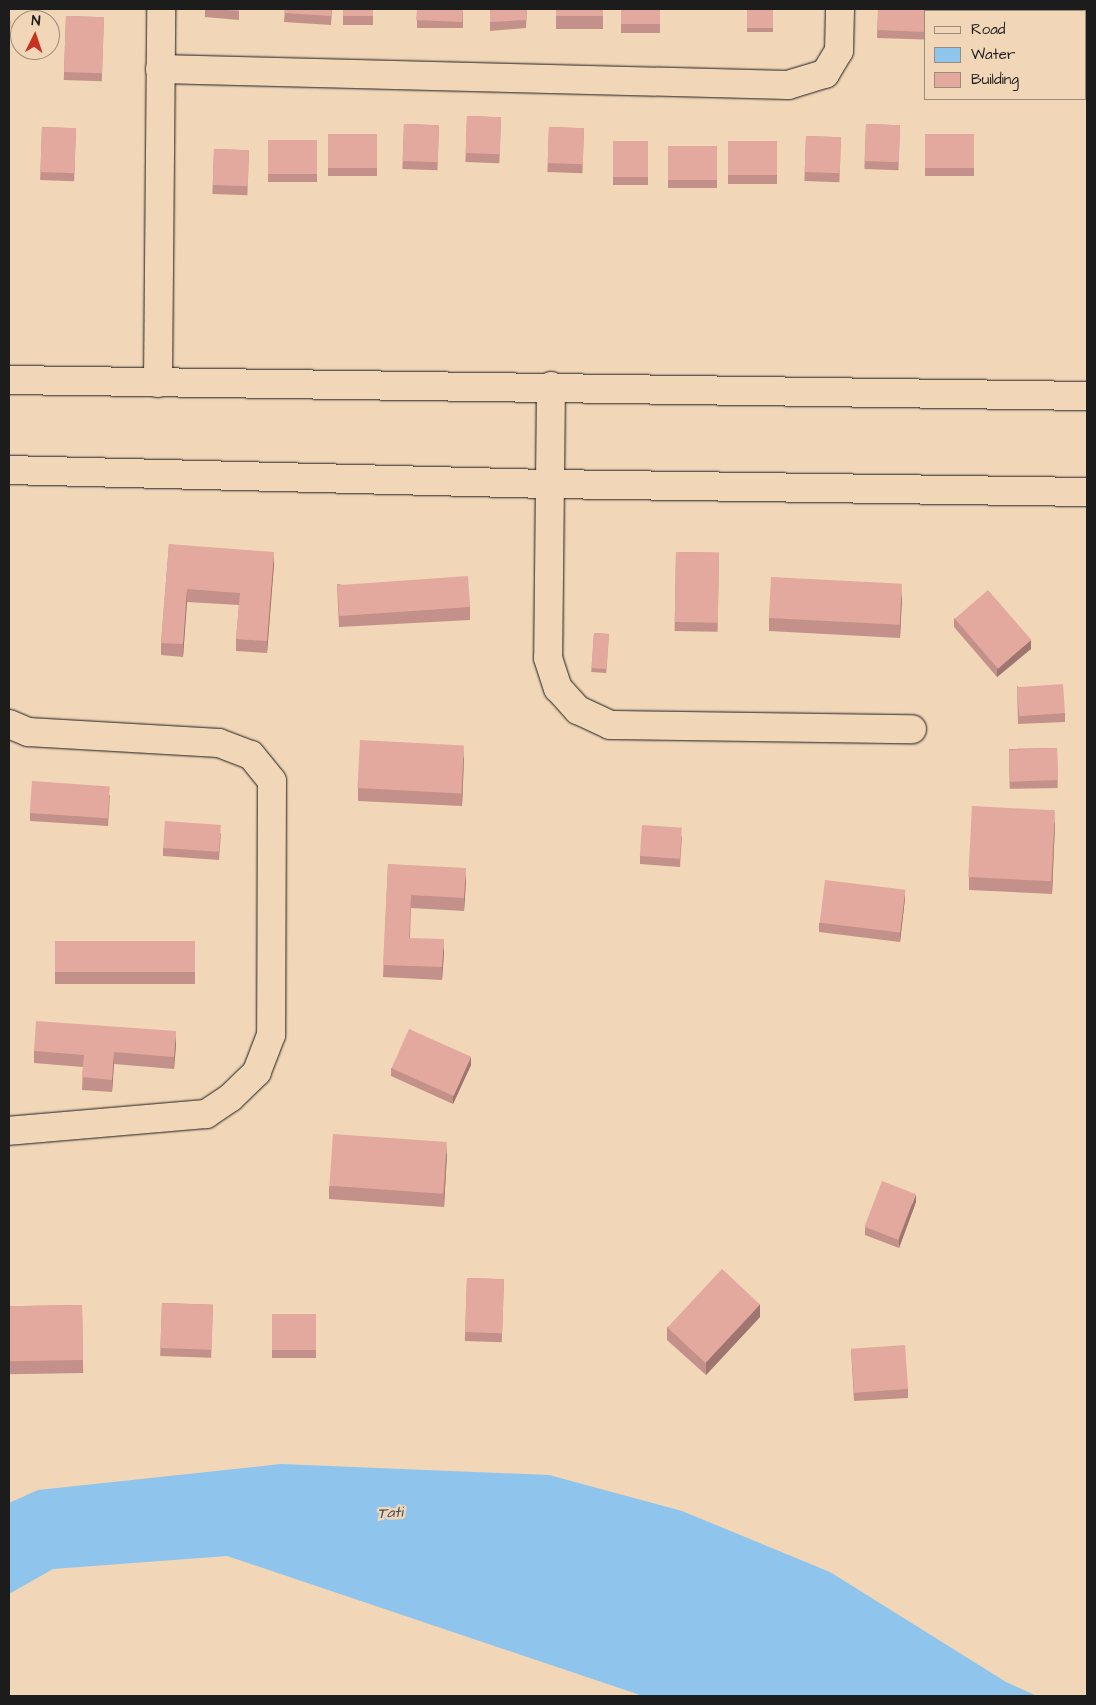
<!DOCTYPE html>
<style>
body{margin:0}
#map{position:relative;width:1096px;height:1705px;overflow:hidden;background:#f1d6b8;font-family:"Architects Daughter",sans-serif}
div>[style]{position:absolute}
.water>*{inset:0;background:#8fc4ed}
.roads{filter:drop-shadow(0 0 1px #1c1c1c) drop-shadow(0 0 1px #1c1c1c)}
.minor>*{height:28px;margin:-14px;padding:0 14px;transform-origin:14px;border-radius:14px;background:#f1d6b8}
.tertiary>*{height:28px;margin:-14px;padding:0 14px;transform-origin:14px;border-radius:14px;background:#f1d6b8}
.wall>*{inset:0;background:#c39189;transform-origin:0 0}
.shaded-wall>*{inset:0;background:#9f766f}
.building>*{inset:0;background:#e3a99f;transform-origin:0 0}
span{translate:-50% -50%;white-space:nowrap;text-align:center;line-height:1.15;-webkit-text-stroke:5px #f1d6b8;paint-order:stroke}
.water-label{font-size:15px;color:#394650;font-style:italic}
.frame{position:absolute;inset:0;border:10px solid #1c1c1c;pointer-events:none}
.legend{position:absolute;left:924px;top:10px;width:162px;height:90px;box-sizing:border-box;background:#f1d6b8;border:1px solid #9c8c7a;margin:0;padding:6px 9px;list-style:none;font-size:15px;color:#1c1c1c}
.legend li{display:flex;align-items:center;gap:10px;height:25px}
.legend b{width:25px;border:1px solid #9c8c7a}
.north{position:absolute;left:10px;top:10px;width:50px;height:50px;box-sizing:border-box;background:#f1d6b8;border:1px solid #9c8c7a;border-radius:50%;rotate:4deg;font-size:14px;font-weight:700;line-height:20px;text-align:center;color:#1c1c1c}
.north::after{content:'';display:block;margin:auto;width:18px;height:22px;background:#c8321e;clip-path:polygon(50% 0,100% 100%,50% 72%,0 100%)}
</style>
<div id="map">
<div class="water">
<i style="clip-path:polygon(281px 1464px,549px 1475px,682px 1511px,830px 1572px,1006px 1682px,1037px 1696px,643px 1696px,227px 1556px,53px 1569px,9px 1594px,9px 1503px,38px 1490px)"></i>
</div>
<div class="roads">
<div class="minor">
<i style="left:160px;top:69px;width:628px;rotate:1.46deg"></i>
<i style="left:788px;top:85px;width:39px;rotate:-17deg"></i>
<i style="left:825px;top:74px;width:27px;rotate:-59deg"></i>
<i style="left:839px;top:51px;width:42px;rotate:-88.6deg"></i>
<i style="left:158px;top:383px;width:374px;rotate:-89.5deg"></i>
<i style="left:551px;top:386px;width:272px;rotate:90.6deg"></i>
<i style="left:548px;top:658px;width:32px;rotate:72deg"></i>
<i style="left:558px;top:688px;width:30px;rotate:48deg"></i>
<i style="left:578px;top:710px;width:35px;rotate:25deg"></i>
<i style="left:610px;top:725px;width:302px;rotate:0.8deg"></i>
<i style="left:9px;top:470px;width:540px;rotate:1.49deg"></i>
<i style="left:549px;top:484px;width:538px;rotate:0.85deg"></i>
<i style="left:9px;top:724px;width:21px;rotate:23deg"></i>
<i style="left:28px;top:732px;width:191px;rotate:3.3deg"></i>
<i style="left:219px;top:743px;width:34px;rotate:21deg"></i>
<i style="left:251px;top:755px;width:33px;rotate:51deg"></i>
<i style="left:272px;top:781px;width:254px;rotate:90.2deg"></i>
<i style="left:271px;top:1035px;width:40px;rotate:111deg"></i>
<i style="left:257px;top:1072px;width:37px;rotate:136deg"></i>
<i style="left:230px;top:1098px;width:29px;rotate:146deg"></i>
<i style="left:206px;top:1114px;width:198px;rotate:175.1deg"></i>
</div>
<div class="tertiary">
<i style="left:9px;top:380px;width:1078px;rotate:0.85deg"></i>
</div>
</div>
<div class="wall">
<i style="clip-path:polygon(205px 9px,239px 9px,239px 20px,205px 17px)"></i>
<i style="clip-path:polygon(285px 9px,332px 9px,331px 25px,284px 22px)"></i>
<i style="left:343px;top:9px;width:30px;height:16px"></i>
<i style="left:417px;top:9px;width:46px;height:19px"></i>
<i style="clip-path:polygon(490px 9px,527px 9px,526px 28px,490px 31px)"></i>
<i style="left:556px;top:9px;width:47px;height:20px"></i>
<i style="left:621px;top:9px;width:39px;height:24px"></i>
<i style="left:747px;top:9px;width:26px;height:23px"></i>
<i style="left:878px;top:9px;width:47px;height:29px;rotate:2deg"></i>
<i style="left:66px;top:16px;width:38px;height:64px;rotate:2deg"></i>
<i style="left:467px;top:116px;width:34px;height:46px;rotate:2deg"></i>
<i style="left:404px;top:124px;width:35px;height:45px;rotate:2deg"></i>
<i style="left:866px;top:124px;width:34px;height:45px;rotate:2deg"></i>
<i style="left:42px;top:127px;width:34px;height:53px;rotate:2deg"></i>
<i style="left:549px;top:127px;width:35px;height:45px;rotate:2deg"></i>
<i style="left:328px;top:134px;width:49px;height:42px"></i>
<i style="left:925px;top:134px;width:49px;height:42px"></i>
<i style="left:806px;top:136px;width:35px;height:45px;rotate:2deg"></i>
<i style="left:268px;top:140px;width:49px;height:42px"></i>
<i style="left:613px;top:141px;width:35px;height:44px"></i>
<i style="left:728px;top:141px;width:49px;height:43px"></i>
<i style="left:668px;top:146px;width:49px;height:42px"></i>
<i style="left:214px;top:149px;width:35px;height:45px;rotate:2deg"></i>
<i style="clip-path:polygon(169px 544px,274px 564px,267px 653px,236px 651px,236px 639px,239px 605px,187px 602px,183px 657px,161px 655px,161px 643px)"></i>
<i style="left:676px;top:552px;width:43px;height:79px;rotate:1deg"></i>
<i style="clip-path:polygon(337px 584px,470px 607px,470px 620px,339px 627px)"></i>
<i style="clip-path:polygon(902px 597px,900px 638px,769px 631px,769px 618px)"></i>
<i style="clip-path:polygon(954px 618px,1031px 649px,997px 677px,954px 627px)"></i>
<i style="left:594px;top:633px;width:15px;height:39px;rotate:4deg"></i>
<i style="clip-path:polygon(1017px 686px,1065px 713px,1065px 722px,1018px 724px)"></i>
<i style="left:1057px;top:748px;width:40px;height:48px;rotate:89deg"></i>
<i style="clip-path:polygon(464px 757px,462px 806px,358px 801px,358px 788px)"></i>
<i style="clip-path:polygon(110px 795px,108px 826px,30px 821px,30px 813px)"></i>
<i style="clip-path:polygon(1055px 823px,1052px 894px,969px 890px,969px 877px)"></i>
<i style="clip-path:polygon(221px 833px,219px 860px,163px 856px,163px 848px)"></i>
<i style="clip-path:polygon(682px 836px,680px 867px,640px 864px,640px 856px)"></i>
<i style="clip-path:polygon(388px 864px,466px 880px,464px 911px,411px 908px,410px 938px,444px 952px,442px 980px,383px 977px)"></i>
<i style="clip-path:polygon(905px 898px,900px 942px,819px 932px,819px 923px)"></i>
<i style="left:55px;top:941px;width:140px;height:43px"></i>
<i style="clip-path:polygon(176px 1044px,174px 1069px,114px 1064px,112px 1092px,82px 1090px,83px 1067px,34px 1063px,34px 1051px)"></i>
<i style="clip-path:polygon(471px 1065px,453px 1104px,391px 1076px,391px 1068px)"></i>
<i style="clip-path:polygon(447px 1154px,444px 1207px,329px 1199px,329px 1186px)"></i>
<i style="clip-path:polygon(916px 1202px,899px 1248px,865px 1235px,865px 1227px)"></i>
<i style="left:467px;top:1278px;width:37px;height:63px;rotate:2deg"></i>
<i style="left:162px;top:1303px;width:51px;height:53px;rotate:2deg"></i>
<i style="left:82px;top:1305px;width:68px;height:73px;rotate:89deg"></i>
<i style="left:272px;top:1314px;width:44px;height:44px"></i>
<i style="clip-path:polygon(760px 1317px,706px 1375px,667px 1340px,667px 1327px)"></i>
<i style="clip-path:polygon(851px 1349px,908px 1389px,908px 1398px,854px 1401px)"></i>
</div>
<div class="shaded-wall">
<i style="clip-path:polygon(274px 552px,274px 564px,267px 653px,267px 641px)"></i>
<i style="clip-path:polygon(902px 584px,902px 597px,900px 638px,900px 625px)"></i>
<i style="clip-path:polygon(187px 589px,187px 602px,183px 657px,183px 644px)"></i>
<i style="clip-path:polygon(1031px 640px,1031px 649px,997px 677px,997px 669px)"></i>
<i style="clip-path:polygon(464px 745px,464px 757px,462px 806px,462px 793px)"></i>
<i style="clip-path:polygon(1055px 811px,1055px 823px,1052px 894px,1052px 882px)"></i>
<i style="clip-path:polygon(466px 868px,466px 880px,464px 911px,464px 898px)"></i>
<i style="clip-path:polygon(905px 890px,905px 898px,900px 942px,900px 933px)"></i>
<i style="clip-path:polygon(444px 939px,444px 952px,442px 980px,442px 967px)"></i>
<i style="clip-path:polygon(176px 1031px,176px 1044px,174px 1069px,174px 1057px)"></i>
<i style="clip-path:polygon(114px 1052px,114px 1064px,112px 1092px,112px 1080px)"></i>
<i style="clip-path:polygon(471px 1056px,471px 1065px,453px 1104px,453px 1096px)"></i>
<i style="clip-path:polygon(447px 1142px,447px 1154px,444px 1207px,444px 1194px)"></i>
<i style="clip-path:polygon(916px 1194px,916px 1202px,899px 1248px,899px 1239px)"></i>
<i style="clip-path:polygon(760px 1304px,760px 1317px,706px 1375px,706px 1362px)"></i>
</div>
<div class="building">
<i style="clip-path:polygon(210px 9px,239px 9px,239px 11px)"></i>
<i style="clip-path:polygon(285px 9px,331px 9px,331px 16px,284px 13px)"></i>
<i style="left:343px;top:9px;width:30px;height:7px"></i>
<i style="clip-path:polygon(417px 9px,463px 9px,462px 22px,416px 20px)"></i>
<i style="clip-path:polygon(490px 9px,527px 9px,526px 20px,490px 22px)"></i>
<i style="left:556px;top:9px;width:47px;height:7px"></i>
<i style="left:621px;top:9px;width:39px;height:15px"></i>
<i style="left:747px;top:9px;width:26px;height:19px"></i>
<i style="clip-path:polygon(878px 9px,935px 9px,935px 11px,925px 11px,925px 32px,878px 30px)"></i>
<i style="left:66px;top:16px;width:38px;height:56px;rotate:2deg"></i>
<i style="clip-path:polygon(9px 20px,11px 21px,9px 40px)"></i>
<i style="left:467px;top:116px;width:34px;height:37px;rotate:2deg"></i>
<i style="left:404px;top:124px;width:35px;height:37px;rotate:2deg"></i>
<i style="left:866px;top:124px;width:34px;height:37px;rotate:2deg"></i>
<i style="left:42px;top:127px;width:34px;height:45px;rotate:2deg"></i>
<i style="left:549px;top:127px;width:35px;height:36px;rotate:2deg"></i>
<i style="left:328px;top:134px;width:49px;height:34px"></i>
<i style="left:925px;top:134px;width:49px;height:34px"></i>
<i style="left:806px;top:136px;width:35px;height:36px;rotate:2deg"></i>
<i style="left:268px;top:140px;width:49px;height:34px"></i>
<i style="left:613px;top:141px;width:35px;height:36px"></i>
<i style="left:728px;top:141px;width:49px;height:34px"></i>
<i style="left:668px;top:146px;width:49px;height:34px"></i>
<i style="left:214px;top:149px;width:35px;height:36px;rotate:2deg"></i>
<i style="clip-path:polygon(169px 544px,274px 552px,267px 641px,236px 639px,240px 593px,187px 589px,183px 644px,161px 643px)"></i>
<i style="left:676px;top:552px;width:43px;height:70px;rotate:1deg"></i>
<i style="left:468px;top:576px;width:31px;height:131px;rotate:86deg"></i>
<i style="left:771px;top:577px;width:131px;height:41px;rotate:3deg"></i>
<i style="left:988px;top:590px;width:66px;height:44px;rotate:49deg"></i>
<i style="left:594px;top:633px;width:15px;height:35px;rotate:4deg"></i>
<i style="left:1063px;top:684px;width:29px;height:46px;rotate:86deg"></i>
<i style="left:360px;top:740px;width:104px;height:48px;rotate:3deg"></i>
<i style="left:1057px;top:748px;width:32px;height:48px;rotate:88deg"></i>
<i style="left:32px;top:781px;width:78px;height:32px;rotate:4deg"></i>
<i style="left:972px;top:806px;width:83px;height:71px;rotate:3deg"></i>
<i style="left:165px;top:821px;width:56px;height:27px;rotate:4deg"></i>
<i style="left:642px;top:825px;width:40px;height:31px;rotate:4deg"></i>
<i style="clip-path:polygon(388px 864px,466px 868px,464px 898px,411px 895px,409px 938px,444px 939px,442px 967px,383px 965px)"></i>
<i style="left:825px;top:880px;width:81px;height:43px;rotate:7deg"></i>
<i style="left:55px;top:941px;width:140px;height:31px"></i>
<i style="clip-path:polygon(36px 1021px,176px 1031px,174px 1057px,114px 1052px,112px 1080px,82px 1077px,84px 1055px,34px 1051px)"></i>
<i style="left:409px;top:1029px;width:68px;height:43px;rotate:24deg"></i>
<i style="left:333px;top:1134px;width:114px;height:52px;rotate:4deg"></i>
<i style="left:882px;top:1181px;width:36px;height:49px;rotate:21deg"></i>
<i style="left:722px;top:1269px;width:52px;height:80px;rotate:43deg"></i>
<i style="left:467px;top:1278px;width:37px;height:54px;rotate:2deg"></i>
<i style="left:162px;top:1303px;width:51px;height:45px;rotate:2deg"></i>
<i style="left:82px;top:1305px;width:55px;height:73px;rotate:89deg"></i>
<i style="left:272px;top:1314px;width:44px;height:36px"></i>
<i style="left:905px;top:1345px;width:44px;height:54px;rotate:86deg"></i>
</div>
<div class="water-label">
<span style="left:390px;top:1513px;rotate:-4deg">Tati</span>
</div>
<div class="frame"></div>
<ul class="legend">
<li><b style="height:6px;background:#f1d6b8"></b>Road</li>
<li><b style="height:14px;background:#8fc4ed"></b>Water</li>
<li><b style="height:14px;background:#e3a99f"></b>Building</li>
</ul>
<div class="north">N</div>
</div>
